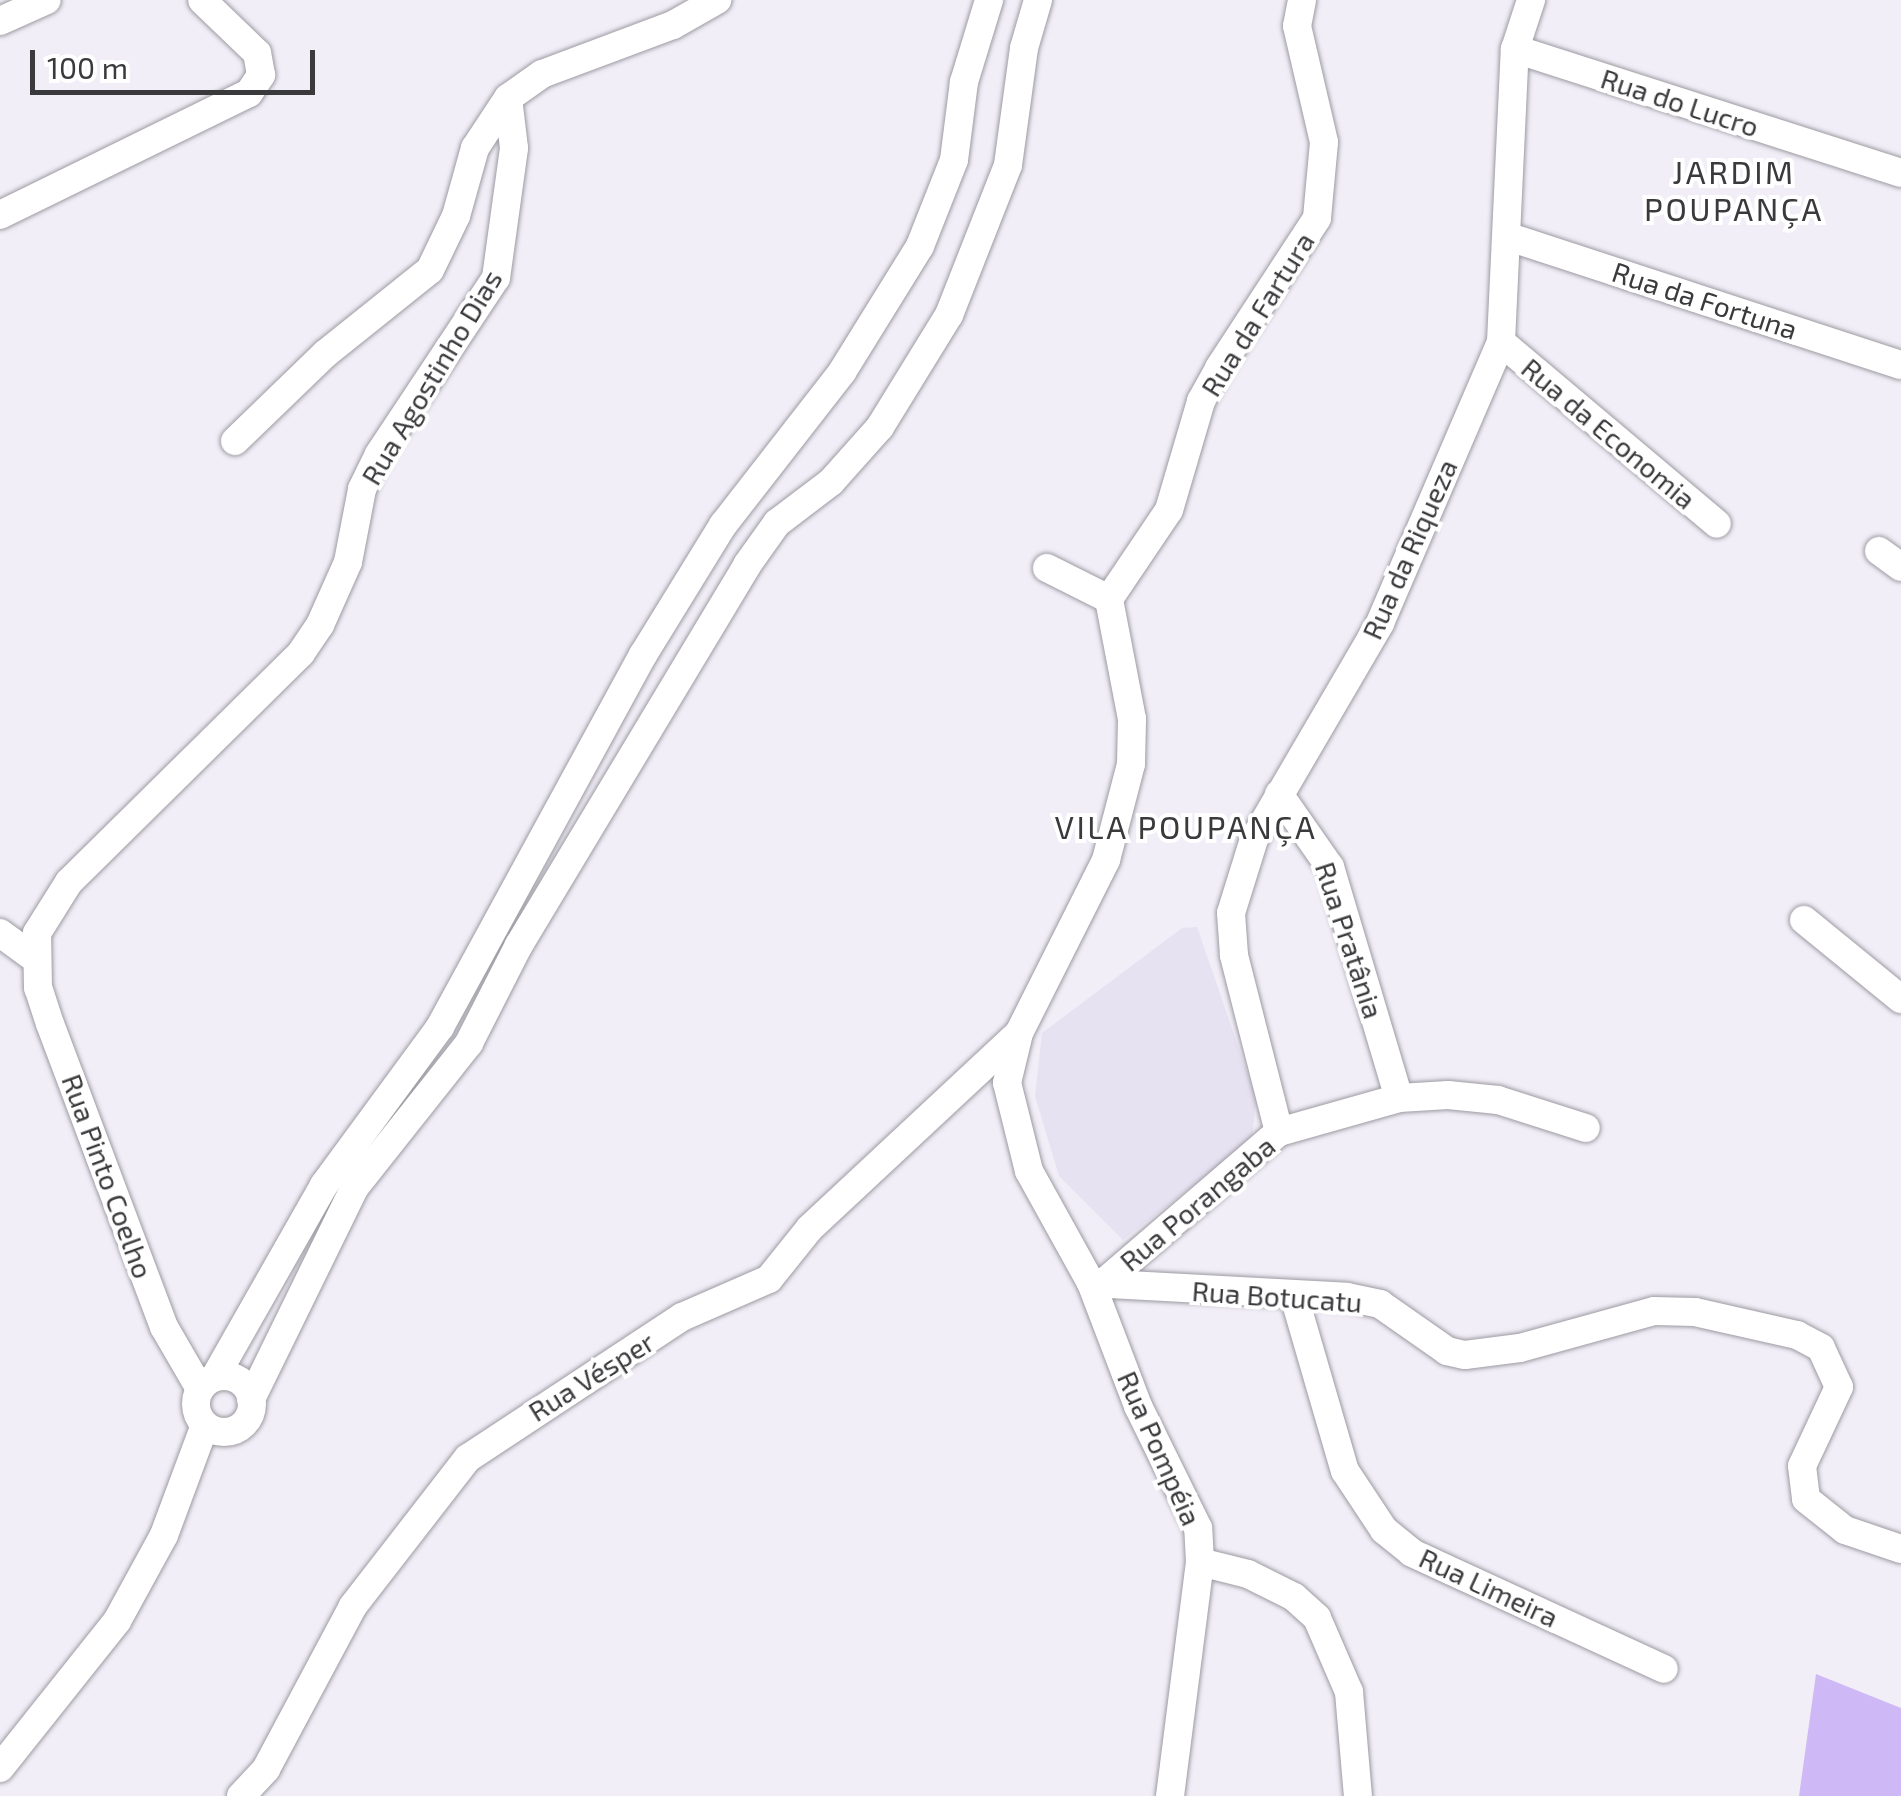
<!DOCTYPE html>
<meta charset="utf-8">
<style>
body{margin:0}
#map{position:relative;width:1901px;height:1796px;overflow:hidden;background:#f1eef7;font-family:"Exo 2",sans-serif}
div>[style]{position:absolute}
.built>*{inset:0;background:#e6e2f1}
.green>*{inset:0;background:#ceb9f6}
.roads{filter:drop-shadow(0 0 2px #9d9aa2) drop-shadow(0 0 2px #9d9aa2)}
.minor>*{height:28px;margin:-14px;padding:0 14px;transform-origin:14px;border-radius:14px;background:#fff}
.minor>.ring{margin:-14px;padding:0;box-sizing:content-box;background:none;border:28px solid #fff;border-radius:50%}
span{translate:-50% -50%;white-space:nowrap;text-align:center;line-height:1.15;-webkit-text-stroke:8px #fff;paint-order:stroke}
.street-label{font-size:28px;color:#3a393c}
.quarter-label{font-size:32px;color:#3a393c;letter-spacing:2.5px}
.scale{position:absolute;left:30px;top:50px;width:285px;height:45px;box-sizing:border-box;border:5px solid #3a393c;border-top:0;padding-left:12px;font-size:30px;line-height:35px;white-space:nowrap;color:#3a393c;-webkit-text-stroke:8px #fff;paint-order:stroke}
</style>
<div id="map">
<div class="built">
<i style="clip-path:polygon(1197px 927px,1256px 1098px,1252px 1140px,1123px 1240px,1059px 1176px,1035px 1096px,1042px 1033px,1182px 928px)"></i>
</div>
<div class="green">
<i style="clip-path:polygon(1816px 1674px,1901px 1708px,1901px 1796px,1799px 1796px)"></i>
</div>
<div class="roads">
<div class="minor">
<i style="left:0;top:21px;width:51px;rotate:-24.1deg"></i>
<i style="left:1515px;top:49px;width:405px;rotate:17.8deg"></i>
<i style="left:0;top:215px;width:277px;rotate:-26.1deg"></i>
<i style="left:249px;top:93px;width:22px;rotate:-56deg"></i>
<i style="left:261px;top:75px;width:22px;rotate:-100deg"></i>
<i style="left:257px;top:53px;width:76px;rotate:-136.1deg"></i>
<i style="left:1509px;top:237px;width:412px;rotate:18.1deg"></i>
<i style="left:1501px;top:342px;width:282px;rotate:40.1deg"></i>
<i style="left:235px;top:441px;width:125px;rotate:-44deg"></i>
<i style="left:325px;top:354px;width:134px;rotate:-38.7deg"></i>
<i style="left:430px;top:270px;width:60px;rotate:-64.3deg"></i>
<i style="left:456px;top:216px;width:71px;rotate:-74.4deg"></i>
<i style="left:475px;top:148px;width:60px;rotate:-56.6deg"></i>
<i style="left:508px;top:98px;width:42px;rotate:-35.2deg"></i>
<i style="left:542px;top:74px;width:140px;rotate:-20.5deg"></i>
<i style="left:673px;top:25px;width:51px;rotate:-29.6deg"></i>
<i style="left:1879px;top:551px;width:27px;rotate:36deg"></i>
<i style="left:1047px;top:568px;width:69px;rotate:26.6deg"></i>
<i style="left:1279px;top:794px;width:89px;rotate:55.1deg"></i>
<i style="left:1330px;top:867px;width:241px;rotate:73.4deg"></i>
<i style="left:1804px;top:920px;width:125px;rotate:39.2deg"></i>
<i style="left:0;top:933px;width:41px;rotate:36deg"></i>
<i style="left:1279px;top:1132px;width:183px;rotate:-104.3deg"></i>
<i style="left:1234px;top:955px;width:42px;rotate:-94.1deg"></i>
<i style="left:1231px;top:913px;width:77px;rotate:-72.7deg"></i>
<i style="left:1254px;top:839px;width:250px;rotate:-59.7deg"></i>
<i style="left:1380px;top:623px;width:306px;rotate:-66.7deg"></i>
<i style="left:1501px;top:342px;width:293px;rotate:-87.3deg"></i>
<i style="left:1515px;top:49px;width:52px;rotate:-71.9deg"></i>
<i style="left:1091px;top:1283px;width:256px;rotate:3.1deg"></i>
<i style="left:1347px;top:1297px;width:34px;rotate:12deg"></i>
<i style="left:1380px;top:1304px;width:82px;rotate:35deg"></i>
<i style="left:1447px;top:1351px;width:18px;rotate:13deg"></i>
<i style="left:1465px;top:1355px;width:55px;rotate:-7.3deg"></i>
<i style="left:1520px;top:1348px;width:139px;rotate:-15.4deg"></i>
<i style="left:1654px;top:1311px;width:41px;rotate:1.4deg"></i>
<i style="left:1695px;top:1312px;width:105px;rotate:12.7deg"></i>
<i style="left:1797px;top:1335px;width:27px;rotate:28deg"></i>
<i style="left:1821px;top:1348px;width:43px;rotate:65.2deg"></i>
<i style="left:1839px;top:1387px;width:87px;rotate:115.1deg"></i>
<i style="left:1802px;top:1466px;width:33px;rotate:83deg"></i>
<i style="left:1806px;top:1499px;width:50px;rotate:38.5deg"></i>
<i style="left:1845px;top:1530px;width:59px;rotate:18.7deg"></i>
<i style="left:1102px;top:1284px;width:233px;rotate:-40.7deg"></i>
<i style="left:1279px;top:1132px;width:125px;rotate:-15.8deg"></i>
<i style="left:1399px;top:1098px;width:49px;rotate:-3.5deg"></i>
<i style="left:1448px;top:1095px;width:50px;rotate:5.7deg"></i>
<i style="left:1498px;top:1100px;width:92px;rotate:17.7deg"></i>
<i style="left:1294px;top:1296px;width:182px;rotate:73.8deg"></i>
<i style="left:1345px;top:1471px;width:71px;rotate:56.5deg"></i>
<i style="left:1384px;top:1530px;width:36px;rotate:39deg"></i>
<i style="left:1412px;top:1553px;width:277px;rotate:24.7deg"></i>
<i class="ring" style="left:196px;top:1376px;width:28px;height:28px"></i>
<i style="left:215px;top:1377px;width:221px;rotate:-60.4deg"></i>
<i style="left:324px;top:1185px;width:196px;rotate:-53.7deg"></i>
<i style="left:440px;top:1027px;width:424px;rotate:-61.4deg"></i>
<i style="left:643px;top:655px;width:153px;rotate:-58.4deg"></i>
<i style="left:723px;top:525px;width:194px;rotate:-52.1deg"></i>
<i style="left:842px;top:372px;width:148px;rotate:-58.2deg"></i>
<i style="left:920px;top:246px;width:92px;rotate:-68.4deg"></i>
<i style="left:954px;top:160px;width:79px;rotate:-82.7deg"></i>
<i style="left:964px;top:82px;width:86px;rotate:-73deg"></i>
<i style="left:200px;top:1389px;width:72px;rotate:-120.1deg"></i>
<i style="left:164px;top:1327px;width:324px;rotate:-110.6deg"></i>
<i style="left:50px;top:1024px;width:38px;rotate:-108deg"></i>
<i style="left:38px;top:988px;width:55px;rotate:-91deg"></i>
<i style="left:37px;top:933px;width:60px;rotate:-57.9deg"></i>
<i style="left:69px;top:882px;width:326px;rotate:-44.6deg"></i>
<i style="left:301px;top:653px;width:34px;rotate:-56deg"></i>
<i style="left:320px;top:625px;width:69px;rotate:-66deg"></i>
<i style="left:348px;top:562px;width:74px;rotate:-79.1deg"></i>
<i style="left:362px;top:489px;width:39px;rotate:-64deg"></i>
<i style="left:379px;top:454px;width:211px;rotate:-56.4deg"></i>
<i style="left:496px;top:278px;width:131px;rotate:-82.1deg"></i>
<i style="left:514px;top:148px;width:50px;rotate:-96.8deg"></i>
<i style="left:251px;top:1399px;width:236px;rotate:-63.9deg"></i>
<i style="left:355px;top:1187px;width:184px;rotate:-51.6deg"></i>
<i style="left:469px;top:1043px;width:110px;rotate:-63deg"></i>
<i style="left:519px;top:945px;width:443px;rotate:-59deg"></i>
<i style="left:747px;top:565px;width:52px;rotate:-54.5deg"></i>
<i style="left:777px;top:523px;width:68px;rotate:-37.2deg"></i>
<i style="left:831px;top:482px;width:74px;rotate:-48.3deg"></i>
<i style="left:880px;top:427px;width:132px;rotate:-58.4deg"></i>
<i style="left:949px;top:315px;width:161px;rotate:-68.5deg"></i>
<i style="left:1008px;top:165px;width:118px;rotate:-82.2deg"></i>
<i style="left:1024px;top:48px;width:50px;rotate:-73.7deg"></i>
<i style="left:1200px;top:1562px;width:49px;rotate:14deg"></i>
<i style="left:1248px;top:1574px;width:51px;rotate:26.6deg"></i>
<i style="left:1294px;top:1597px;width:31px;rotate:42deg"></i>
<i style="left:1317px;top:1618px;width:81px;rotate:66.6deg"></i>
<i style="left:1349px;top:1692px;width:104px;rotate:85.1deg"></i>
<i style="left:0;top:1768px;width:188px;rotate:-51.5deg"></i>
<i style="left:117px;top:1621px;width:98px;rotate:-61.3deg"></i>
<i style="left:164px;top:1535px;width:117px;rotate:-69.6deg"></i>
<i style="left:241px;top:1796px;width:37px;rotate:-47deg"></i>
<i style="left:266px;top:1769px;width:185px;rotate:-61.9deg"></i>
<i style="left:353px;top:1606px;width:187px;rotate:-52.2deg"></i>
<i style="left:468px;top:1458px;width:256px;rotate:-33.4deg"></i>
<i style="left:682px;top:1317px;width:95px;rotate:-23.6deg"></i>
<i style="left:769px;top:1279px;width:65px;rotate:-51.2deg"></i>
<i style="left:810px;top:1228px;width:284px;rotate:-43deg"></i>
<i style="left:1170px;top:1796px;width:236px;rotate:-82.7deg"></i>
<i style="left:1200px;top:1562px;width:34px;rotate:-93deg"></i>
<i style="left:1198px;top:1528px;width:136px;rotate:-116.2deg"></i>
<i style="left:1138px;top:1406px;width:132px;rotate:-110.9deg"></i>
<i style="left:1091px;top:1283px;width:128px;rotate:-119deg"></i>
<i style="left:1029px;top:1171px;width:91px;rotate:-104deg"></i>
<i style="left:1007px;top:1083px;width:51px;rotate:-76.5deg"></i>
<i style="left:1019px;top:1033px;width:194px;rotate:-63.3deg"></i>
<i style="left:1106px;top:860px;width:99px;rotate:-75.4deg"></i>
<i style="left:1131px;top:764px;width:45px;rotate:-88.7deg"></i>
<i style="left:1132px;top:719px;width:122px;rotate:-100.9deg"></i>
<i style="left:1109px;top:599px;width:107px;rotate:-56deg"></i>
<i style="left:1169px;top:510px;width:114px;rotate:-73.6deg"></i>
<i style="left:1201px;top:401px;width:38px;rotate:-61deg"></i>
<i style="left:1219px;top:368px;width:179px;rotate:-56.8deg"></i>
<i style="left:1317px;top:218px;width:76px;rotate:-84.7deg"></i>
<i style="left:1324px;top:142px;width:119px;rotate:-103.1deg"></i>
<i style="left:1297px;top:26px;width:26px;rotate:-79deg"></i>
</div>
</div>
<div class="street-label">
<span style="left:1680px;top:102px;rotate:18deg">Rua do Lucro</span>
<span style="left:1705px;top:300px;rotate:18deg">Rua da Fortuna</span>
<span style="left:1257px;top:314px;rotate:-58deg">Rua da Fartura</span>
<span style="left:431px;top:377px;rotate:-59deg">Rua Agostinho Dias</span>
<span style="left:1609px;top:433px;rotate:40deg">Rua da Economia</span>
<span style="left:1409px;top:549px;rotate:-66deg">Rua da Riqueza</span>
<span style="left:1350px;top:940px;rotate:72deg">Rua Pratânia</span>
<span style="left:108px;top:1176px;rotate:70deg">Rua Pinto Coelho</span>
<span style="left:1197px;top:1203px;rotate:-40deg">Rua Porangaba</span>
<span style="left:1277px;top:1296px;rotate:4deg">Rua Botucatu</span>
<span style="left:591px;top:1376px;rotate:-32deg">Rua Vésper</span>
<span style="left:1160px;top:1448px;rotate:66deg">Rua Pompéia</span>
<span style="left:1489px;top:1587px;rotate:25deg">Rua Limeira</span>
</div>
<div class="quarter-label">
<span style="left:1734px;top:190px">JARDIM<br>POUPANÇA</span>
<span style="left:1186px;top:826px">VILA POUPANÇA</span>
</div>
<div class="scale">100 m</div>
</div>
